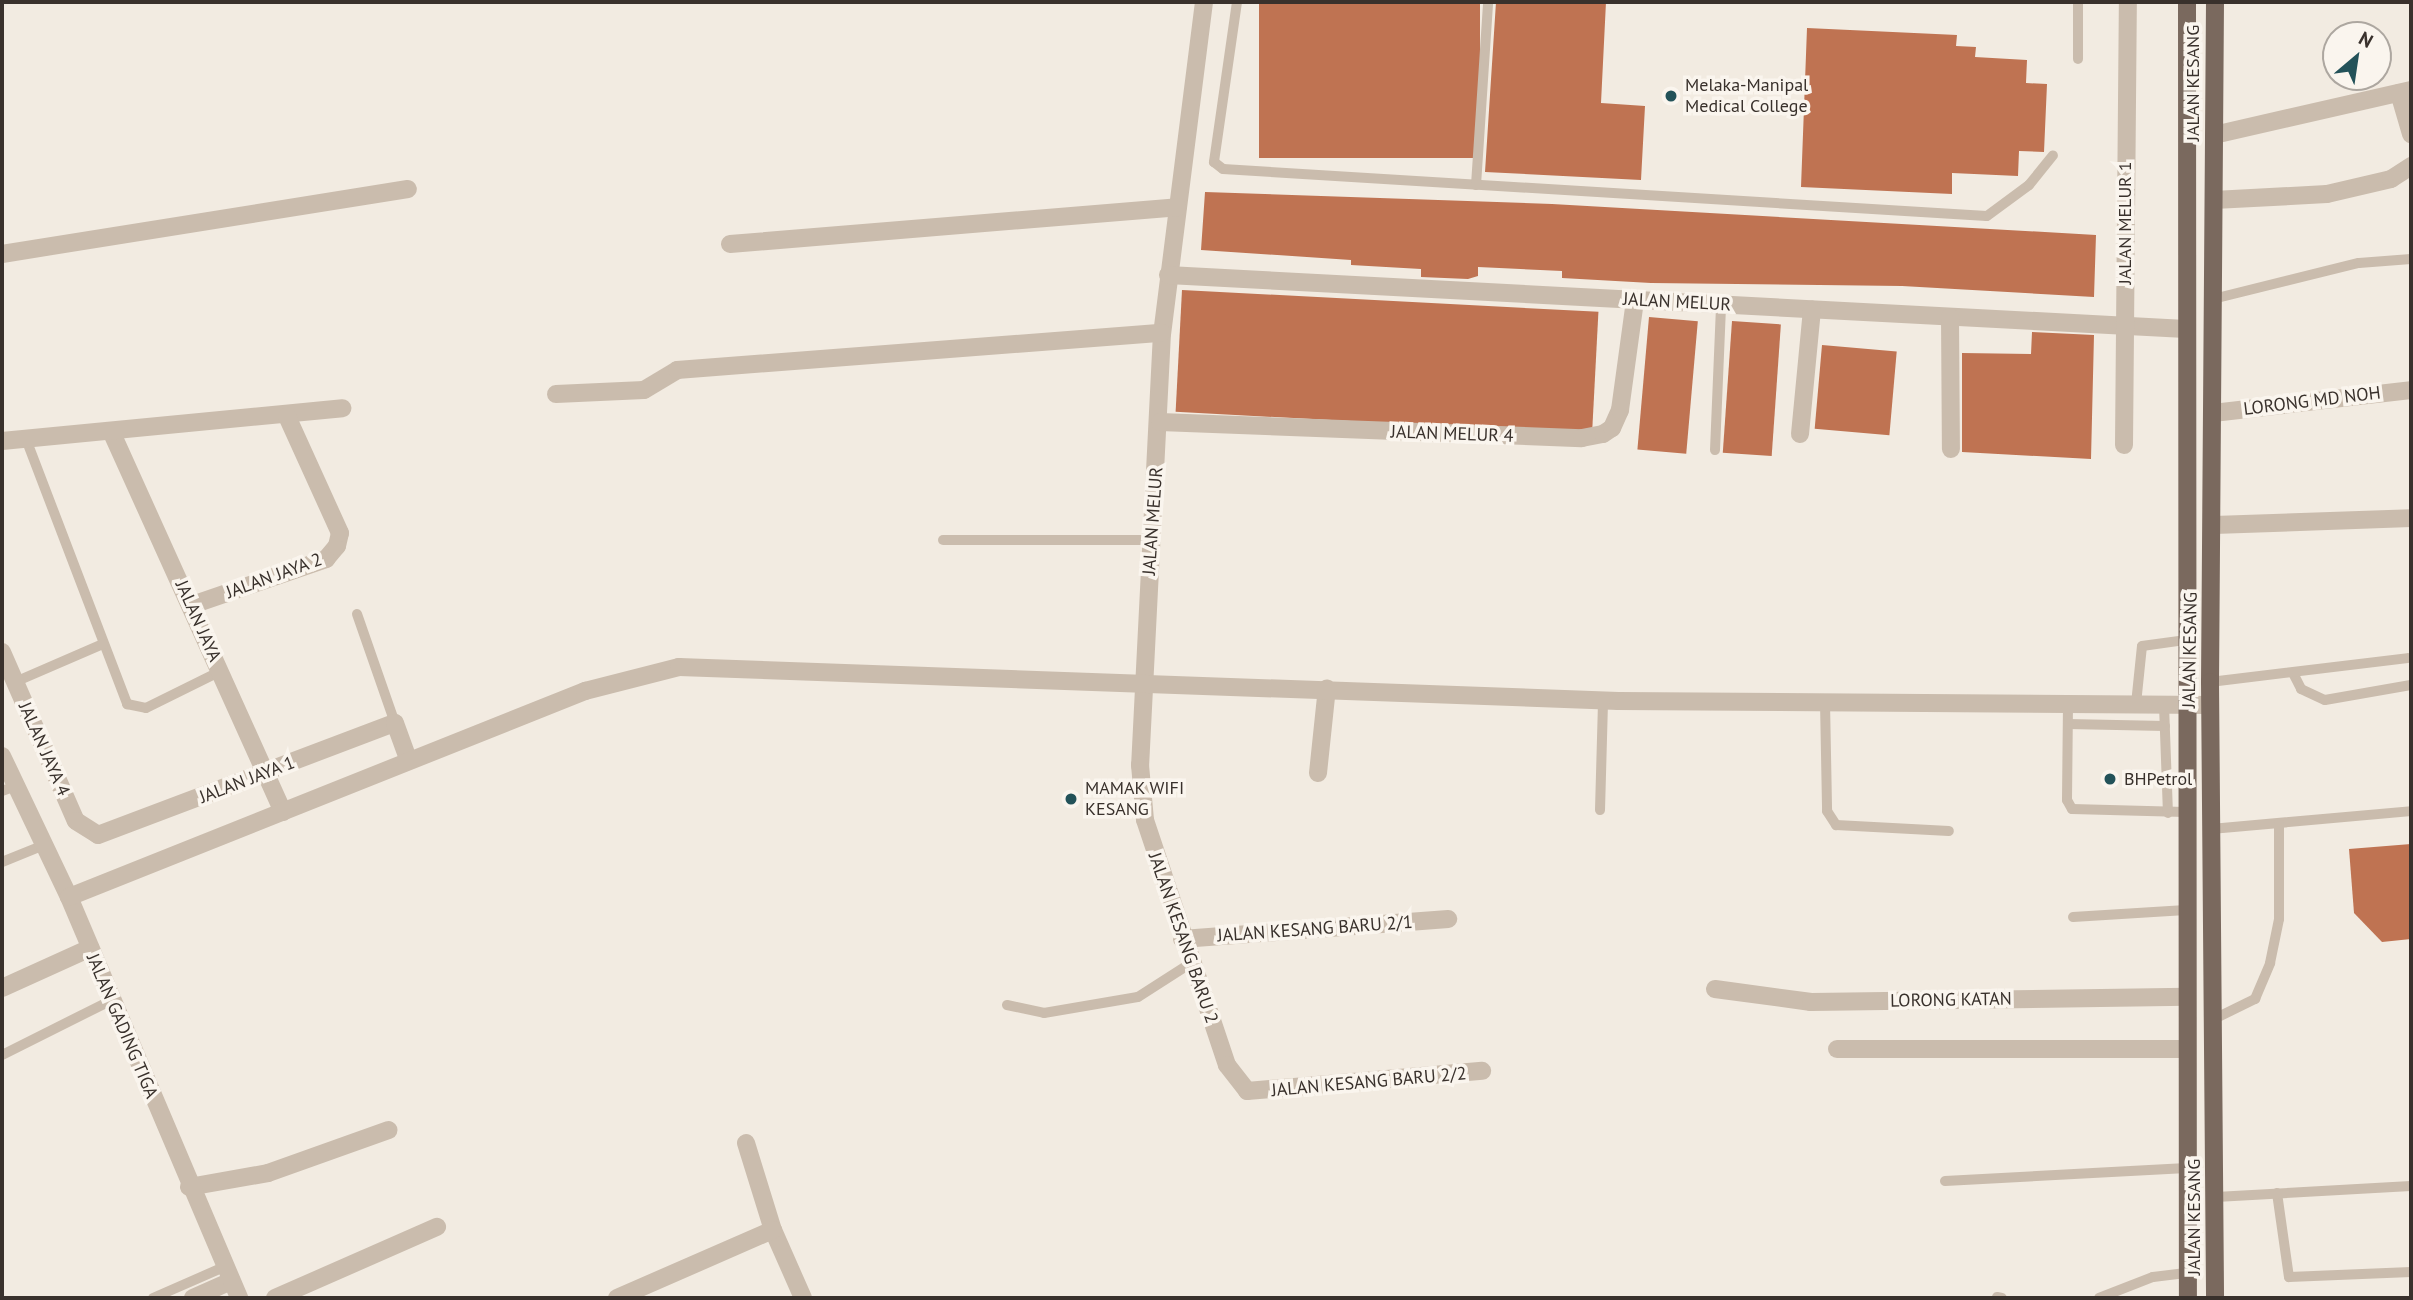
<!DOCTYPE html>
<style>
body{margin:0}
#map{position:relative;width:2413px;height:1300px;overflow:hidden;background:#f2ebe1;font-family:"PT Sans",sans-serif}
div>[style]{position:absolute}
.building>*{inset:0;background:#bf7352;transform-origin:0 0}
.service>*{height:10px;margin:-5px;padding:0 5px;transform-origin:5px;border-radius:5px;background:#cabcad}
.minor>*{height:18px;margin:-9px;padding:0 9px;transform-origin:9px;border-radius:9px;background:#cabcad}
.tertiary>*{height:18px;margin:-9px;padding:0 9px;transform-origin:9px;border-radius:9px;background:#cabcad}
.primary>*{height:18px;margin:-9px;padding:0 9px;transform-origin:9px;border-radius:9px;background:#7a695e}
.dots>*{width:19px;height:19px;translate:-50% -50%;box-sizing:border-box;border:4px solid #faf5ee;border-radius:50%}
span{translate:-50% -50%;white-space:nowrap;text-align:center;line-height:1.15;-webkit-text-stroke:7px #faf5ee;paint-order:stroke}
.street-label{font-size:18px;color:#39312c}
.poi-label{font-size:18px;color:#39312c}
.left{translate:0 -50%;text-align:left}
.frame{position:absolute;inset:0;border:4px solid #39312c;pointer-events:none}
.north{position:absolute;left:2322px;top:21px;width:70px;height:70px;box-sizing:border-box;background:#faf5ee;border:2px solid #ada7a0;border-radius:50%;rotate:29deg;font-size:19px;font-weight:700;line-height:28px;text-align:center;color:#39312c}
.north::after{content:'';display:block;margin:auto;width:24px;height:32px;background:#235259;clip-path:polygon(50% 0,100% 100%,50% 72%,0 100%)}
</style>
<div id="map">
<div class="building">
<i style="left:1259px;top:2px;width:221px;height:156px"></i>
<i style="clip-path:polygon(1496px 2px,1606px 2px,1601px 103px,1645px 106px,1641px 180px,1485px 172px)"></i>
<i style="clip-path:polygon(1807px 28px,1957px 35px,1956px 46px,1976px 47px,1975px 57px,2027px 60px,2026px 83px,2047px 84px,2044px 152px,2019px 151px,2018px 176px,1952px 173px,1952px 194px,1801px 187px)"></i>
<i style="clip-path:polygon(1205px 192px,1552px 204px,2096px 235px,2094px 297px,1902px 286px,1651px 283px,1562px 278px,1562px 271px,1478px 267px,1478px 276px,1468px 279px,1421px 277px,1421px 269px,1351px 265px,1351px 260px,1201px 250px)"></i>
<i style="left:1182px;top:290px;width:417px;height:122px;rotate:3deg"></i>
<i style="left:1649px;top:317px;width:49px;height:133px;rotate:5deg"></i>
<i style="left:1732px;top:321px;width:49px;height:132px;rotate:4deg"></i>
<i style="clip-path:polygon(2032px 332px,2094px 335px,2091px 459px,1962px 452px,1962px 353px,2031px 354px)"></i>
<i style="left:1822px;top:345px;width:75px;height:84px;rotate:5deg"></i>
<i style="clip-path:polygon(2411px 844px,2411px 939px,2382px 942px,2354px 913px,2349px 849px)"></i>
</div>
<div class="service">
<i style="left:1237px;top:2px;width:162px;rotate:98.2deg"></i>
<i style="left:1214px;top:162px;width:11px;rotate:38deg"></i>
<i style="left:1223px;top:169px;width:765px;rotate:3.52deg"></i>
<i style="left:1987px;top:216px;width:52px;rotate:-36.4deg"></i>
<i style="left:2029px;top:185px;width:38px;rotate:-51deg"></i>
<i style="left:2078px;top:2px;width:57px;rotate:90deg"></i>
<i style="left:1476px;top:185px;width:183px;rotate:-86.2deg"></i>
<i style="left:2213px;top:299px;width:150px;rotate:-13.9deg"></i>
<i style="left:2359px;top:263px;width:52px;rotate:-4.4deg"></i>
<i style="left:26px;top:439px;width:284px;rotate:69.1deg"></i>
<i style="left:127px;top:704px;width:19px;rotate:12deg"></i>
<i style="left:146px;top:708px;width:84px;rotate:-26.3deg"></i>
<i style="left:1715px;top:450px;width:145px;rotate:-87.6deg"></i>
<i style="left:943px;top:540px;width:209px"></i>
<i style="left:357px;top:614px;width:115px;rotate:70.8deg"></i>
<i style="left:2293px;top:673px;width:18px;rotate:63deg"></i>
<i style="left:2301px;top:689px;width:26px;rotate:25deg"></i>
<i style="left:2325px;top:700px;width:87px;rotate:-9.9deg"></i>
<i style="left:15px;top:682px;width:96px;rotate:-23.4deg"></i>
<i style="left:2210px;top:682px;width:199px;rotate:-6.9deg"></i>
<i style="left:1825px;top:702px;width:109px;rotate:88.9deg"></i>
<i style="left:1827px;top:811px;width:17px;rotate:57deg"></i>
<i style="left:1836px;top:825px;width:113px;rotate:3deg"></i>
<i style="left:2068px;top:704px;width:96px;rotate:90.6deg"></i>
<i style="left:2067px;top:800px;width:10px;rotate:61deg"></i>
<i style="left:2072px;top:809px;width:113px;rotate:1.5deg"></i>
<i style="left:2136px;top:704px;width:58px;rotate:-84.1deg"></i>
<i style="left:2142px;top:646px;width:43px;rotate:-7.9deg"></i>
<i style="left:2164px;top:705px;width:108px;rotate:87.9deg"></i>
<i style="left:2068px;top:724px;width:97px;rotate:1.2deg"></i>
<i style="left:2px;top:791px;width:15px;rotate:-20deg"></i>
<i style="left:1600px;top:810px;width:110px;rotate:-88.4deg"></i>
<i style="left:2211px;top:829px;width:201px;rotate:-5.1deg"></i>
<i style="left:2px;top:862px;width:45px;rotate:-22deg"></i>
<i style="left:2073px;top:917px;width:113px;rotate:-3.5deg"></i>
<i style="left:1007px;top:1005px;width:38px;rotate:12deg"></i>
<i style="left:1044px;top:1013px;width:95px;rotate:-9.7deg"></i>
<i style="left:1138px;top:997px;width:63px;rotate:-32.7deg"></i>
<i style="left:2214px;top:1019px;width:46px;rotate:-26deg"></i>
<i style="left:2255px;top:999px;width:39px;rotate:-67deg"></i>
<i style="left:2270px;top:963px;width:45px;rotate:-78.4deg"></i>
<i style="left:2279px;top:919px;width:95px;rotate:-90deg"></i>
<i style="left:2px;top:1055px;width:123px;rotate:-26.6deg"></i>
<i style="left:1945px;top:1181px;width:242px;rotate:-3.1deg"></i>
<i style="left:2277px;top:1193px;width:85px;rotate:81.9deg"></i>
<i style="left:2289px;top:1277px;width:122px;rotate:-2.3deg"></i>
<i style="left:2216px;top:1197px;width:195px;rotate:-3.2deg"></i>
<i style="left:1997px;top:1297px;width:5px;rotate:11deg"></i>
<i style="left:153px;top:1298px;width:77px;rotate:-23.6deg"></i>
<i style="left:2099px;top:1298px;width:58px;rotate:-21.3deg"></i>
<i style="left:2153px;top:1277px;width:35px;rotate:-7deg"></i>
</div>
<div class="minor">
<i style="left:1204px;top:2px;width:334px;rotate:97.2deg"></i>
<i style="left:1162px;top:333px;width:433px;rotate:92.9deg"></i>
<i style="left:1140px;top:765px;width:55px;rotate:84.8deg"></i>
<i style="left:1145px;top:820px;width:258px;rotate:71.5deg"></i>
<i style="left:1227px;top:1065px;width:33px;rotate:52deg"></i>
<i style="left:1247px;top:1091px;width:236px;rotate:-4.9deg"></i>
<i style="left:2399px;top:93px;width:43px;rotate:73.7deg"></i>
<i style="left:2214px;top:135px;width:202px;rotate:-12.9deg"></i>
<i style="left:2214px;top:200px;width:113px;rotate:-3deg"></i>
<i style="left:2327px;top:194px;width:66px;rotate:-13.2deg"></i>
<i style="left:2391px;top:179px;width:24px;rotate:-33deg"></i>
<i style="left:730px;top:244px;width:449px;rotate:-4.7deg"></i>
<i style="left:2px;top:254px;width:411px;rotate:-9.1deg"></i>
<i style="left:1168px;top:275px;width:1019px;rotate:3.04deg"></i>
<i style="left:1950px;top:317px;width:132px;rotate:89.6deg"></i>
<i style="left:556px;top:394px;width:88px;rotate:-2.6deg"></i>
<i style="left:644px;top:390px;width:39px;rotate:-31deg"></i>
<i style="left:677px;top:370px;width:486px;rotate:-4.4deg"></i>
<i style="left:2213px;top:413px;width:199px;rotate:-6.6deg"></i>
<i style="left:1160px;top:422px;width:422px;rotate:2.2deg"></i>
<i style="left:1582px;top:438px;width:21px;rotate:-11deg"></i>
<i style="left:1603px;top:434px;width:11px;rotate:-34deg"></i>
<i style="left:1612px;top:428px;width:20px;rotate:-66deg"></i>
<i style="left:1620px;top:410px;width:111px;rotate:-82.2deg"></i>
<i style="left:111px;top:431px;width:418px;rotate:65.7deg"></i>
<i style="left:1800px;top:434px;width:125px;rotate:-84.5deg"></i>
<i style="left:2px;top:441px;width:342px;rotate:-5.5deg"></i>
<i style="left:2124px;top:445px;width:443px;rotate:-89.5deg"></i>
<i style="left:2214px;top:525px;width:197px;rotate:-2deg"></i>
<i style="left:192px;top:605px;width:142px;rotate:-18.9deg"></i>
<i style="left:326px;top:559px;width:17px;rotate:-50deg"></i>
<i style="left:337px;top:546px;width:13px;rotate:-77deg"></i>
<i style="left:340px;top:533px;width:128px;rotate:-114.4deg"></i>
<i style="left:2px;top:652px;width:184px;rotate:66.4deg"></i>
<i style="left:76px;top:821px;width:26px;rotate:32deg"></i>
<i style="left:98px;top:835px;width:317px;rotate:-20.7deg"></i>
<i style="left:395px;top:723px;width:38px;rotate:70deg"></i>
<i style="left:1318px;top:773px;width:85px;rotate:-84deg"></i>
<i style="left:1182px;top:939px;width:267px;rotate:-4.3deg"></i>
<i style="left:2px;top:988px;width:97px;rotate:-24.4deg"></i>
<i style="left:1715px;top:989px;width:97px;rotate:7.7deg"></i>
<i style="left:1811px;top:1002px;width:376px;rotate:-0.8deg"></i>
<i style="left:1837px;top:1049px;width:350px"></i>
<i style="left:746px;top:1143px;width:91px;rotate:72.8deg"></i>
<i style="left:773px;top:1230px;width:74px;rotate:66.2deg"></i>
<i style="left:189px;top:1187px;width:80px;rotate:-10deg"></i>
<i style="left:268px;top:1173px;width:128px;rotate:-19.6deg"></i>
<i style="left:193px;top:1298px;width:42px;rotate:-24.1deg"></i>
<i style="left:275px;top:1298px;width:177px;rotate:-23.7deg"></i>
<i style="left:617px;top:1298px;width:170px;rotate:-23.6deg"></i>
</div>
<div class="tertiary">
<i style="left:2px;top:756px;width:156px;rotate:64.6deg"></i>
<i style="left:69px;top:897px;width:436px;rotate:67deg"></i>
<i style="left:69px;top:897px;width:556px;rotate:-21.76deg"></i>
<i style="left:585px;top:691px;width:97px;rotate:-14.3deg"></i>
<i style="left:679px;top:667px;width:940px;rotate:2.07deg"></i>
<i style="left:1618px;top:701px;width:592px;rotate:0.39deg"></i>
</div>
<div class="primary">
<i style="left:2187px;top:2px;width:1296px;rotate:89.96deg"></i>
<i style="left:2215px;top:2px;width:680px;rotate:90.42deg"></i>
<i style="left:2210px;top:682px;width:616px;rotate:89.53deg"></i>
</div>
<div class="dots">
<i style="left:1671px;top:96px;background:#235259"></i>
<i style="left:2110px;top:779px;background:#235259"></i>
<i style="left:1071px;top:799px;background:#235259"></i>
</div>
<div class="street-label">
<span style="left:2193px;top:83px;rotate:-90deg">JALAN KESANG</span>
<span style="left:2125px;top:223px;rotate:-90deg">JALAN MELUR 1</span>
<span style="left:1677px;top:302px;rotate:3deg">JALAN MELUR</span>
<span style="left:2312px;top:401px;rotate:-7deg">LORONG MD NOH</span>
<span style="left:1452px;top:434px;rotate:2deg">JALAN MELUR 4</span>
<span style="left:1153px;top:521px;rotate:-86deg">JALAN MELUR</span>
<span style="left:274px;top:576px;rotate:-20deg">JALAN JAYA 2</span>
<span style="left:198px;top:621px;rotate:66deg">JALAN JAYA</span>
<span style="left:2190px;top:650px;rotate:-89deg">JALAN KESANG</span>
<span style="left:44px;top:749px;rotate:66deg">JALAN JAYA 4</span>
<span style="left:247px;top:780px;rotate:-21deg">JALAN JAYA 1</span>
<span style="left:1315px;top:929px;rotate:-4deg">JALAN KESANG BARU 2/1</span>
<span style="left:1183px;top:938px;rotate:71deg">JALAN KESANG BARU 2</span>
<span style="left:1951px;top:1000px;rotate:-1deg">LORONG KATAN</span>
<span style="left:122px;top:1026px;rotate:67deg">JALAN GADING TIGA</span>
<span style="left:1369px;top:1082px;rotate:-5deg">JALAN KESANG BARU 2/2</span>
<span style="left:2194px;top:1217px;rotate:-90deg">JALAN KESANG</span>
</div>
<div class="poi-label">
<span class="left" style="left:1685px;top:96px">Melaka-Manipal<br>Medical College</span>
<span class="left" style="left:2124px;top:779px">BHPetrol</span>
<span class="left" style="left:1085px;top:799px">MAMAK WIFI<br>KESANG</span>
</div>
<div class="frame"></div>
<div class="north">N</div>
</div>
